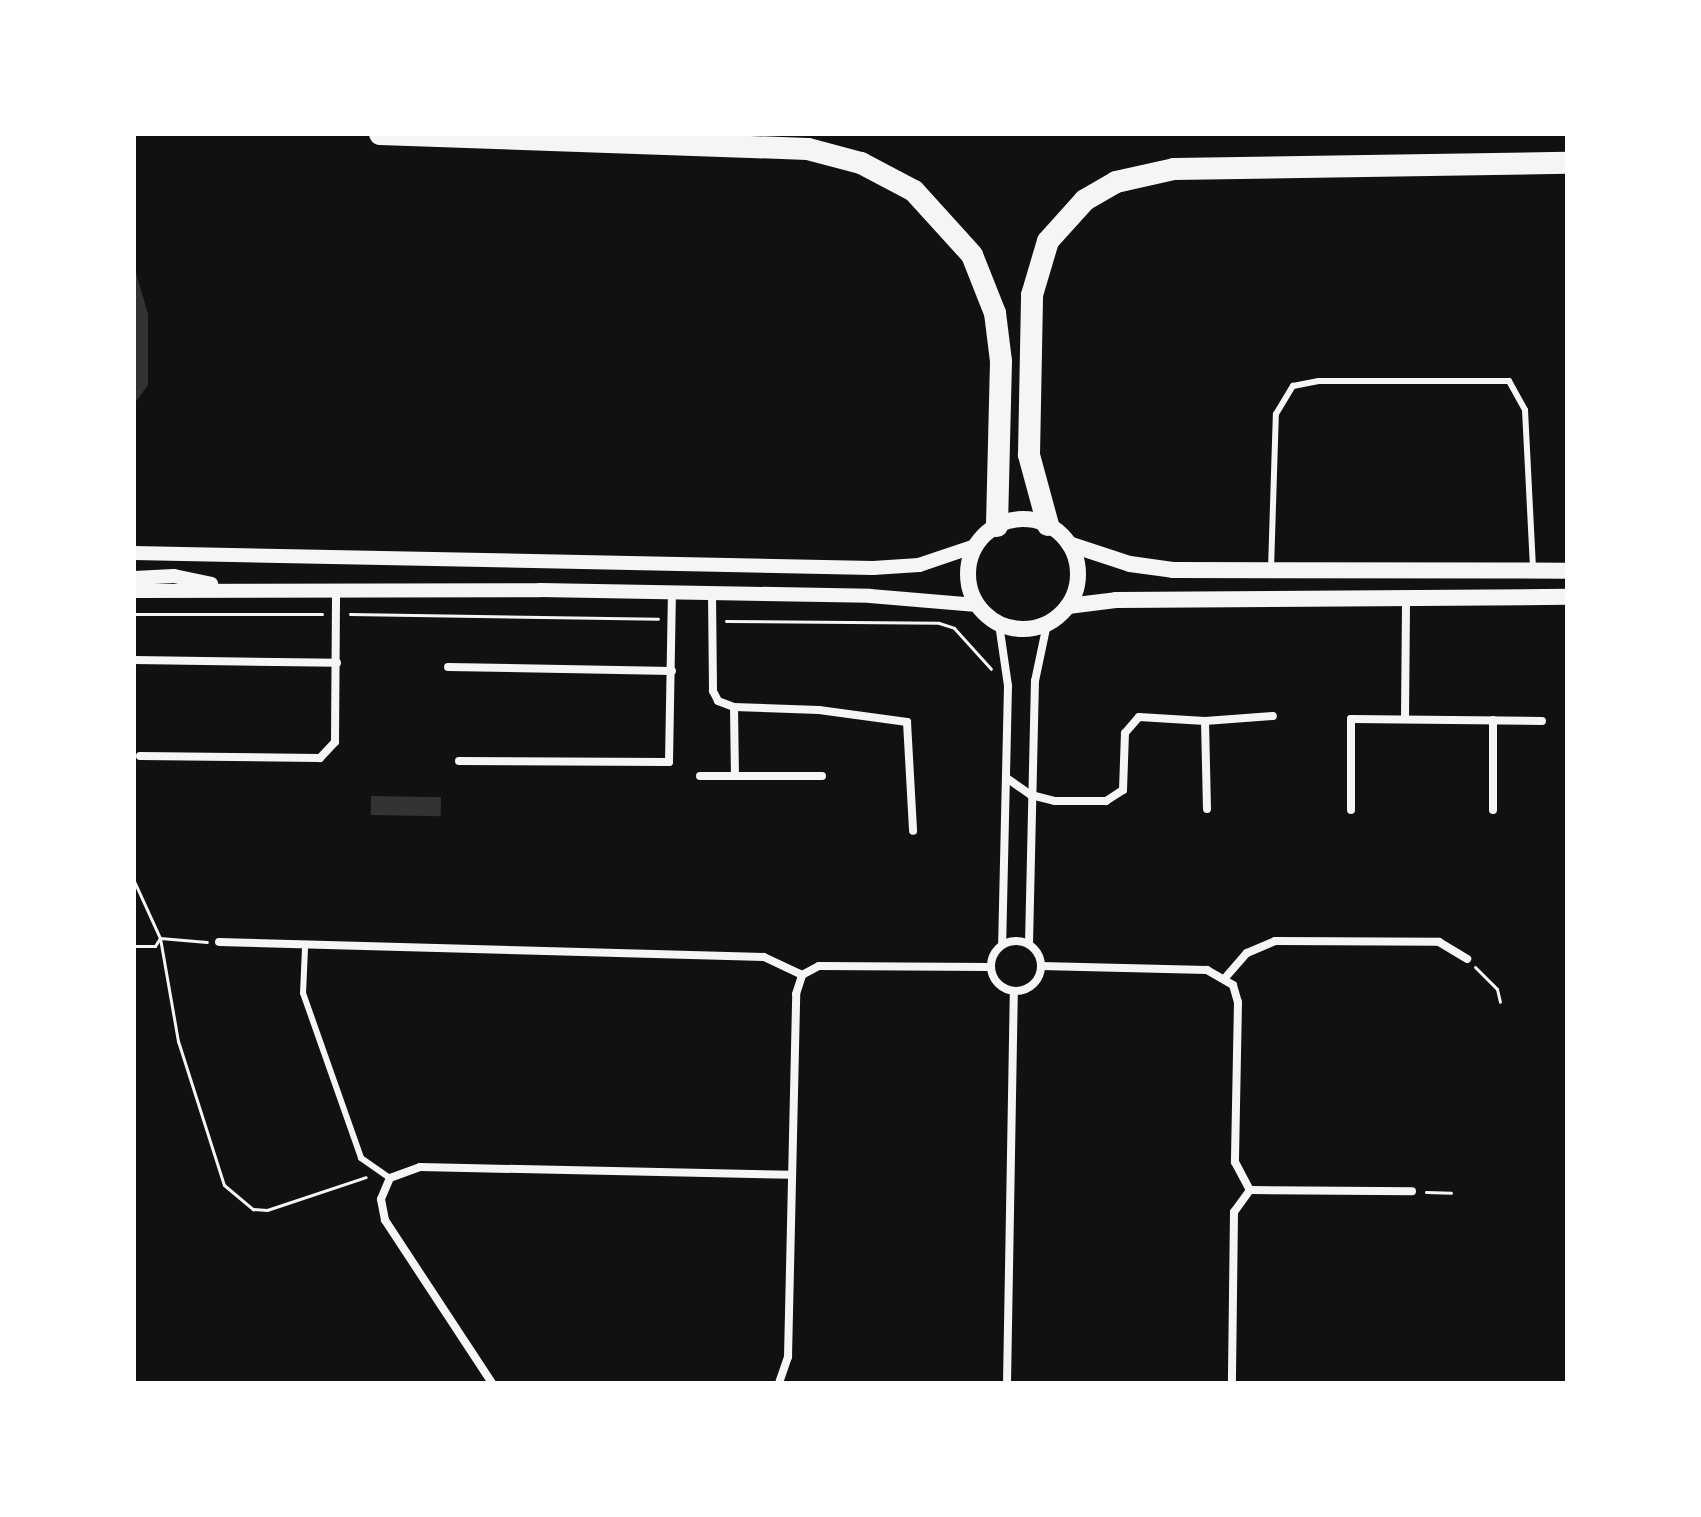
<!DOCTYPE html>
<style>
body{margin:0}
#map{position:relative;width:1701px;height:1517px;overflow:hidden;background:#111;font-family:"IBM Plex Sans",sans-serif}
div>[style]{position:absolute}
.water>*{inset:0;background:#333;transform-origin:0 0}
.path>*{height:3px;margin:-1.5px;padding:0 1.5px;transform-origin:1.5px;border-radius:1.5px;background:#f5f5f5}
.service>*{height:6px;margin:-3px;padding:0 3px;transform-origin:3px;border-radius:3px;background:#f5f5f5}
.minor>*{height:8px;margin:-4px;padding:0 4px;transform-origin:4px;border-radius:4px;background:#f5f5f5}
.minor>.ring{margin:-4px;padding:0;box-sizing:content-box;background:none;border:8px solid #f5f5f5;border-radius:50%}
.tertiary>*{height:14px;margin:-7px;padding:0 7px;transform-origin:7px;border-radius:7px;background:#f5f5f5}
.secondary>*{height:16px;margin:-8px;padding:0 8px;transform-origin:8px;border-radius:8px;background:#f5f5f5}
.secondary>.ring{margin:-8px;padding:0;box-sizing:content-box;background:none;border:16px solid #f5f5f5;border-radius:50%}
.motorway>*{height:22px;margin:-11px;padding:0 11px;transform-origin:11px;border-radius:11px;background:#f5f5f5}
span{translate:-50% -50%;white-space:nowrap;text-align:center;line-height:1.15;-webkit-text-stroke:6px #fff;paint-order:stroke}
.frame{position:absolute;inset:0;border:136px solid #fff;pointer-events:none}
</style>
<div id="map">
<div class="water">
<i style="clip-path:polygon(134px 266px,148px 314px,148px 385px,134px 404px)"></i>
<i style="left:371px;top:796px;width:70px;height:19px;rotate:1deg"></i>
</div>
<div class="path">
<i style="left:134px;top:614px;width:188px"></i>
<i style="left:350px;top:614px;width:308px;rotate:0.9deg"></i>
<i style="left:726px;top:621px;width:213px;rotate:0.5deg"></i>
<i style="left:939px;top:623px;width:16px;rotate:18deg"></i>
<i style="left:954px;top:628px;width:55px;rotate:47.9deg"></i>
<i style="left:134px;top:881px;width:63px;rotate:65.5deg"></i>
<i style="left:160px;top:938px;width:47px;rotate:4.9deg"></i>
<i style="left:160px;top:938px;width:105px;rotate:80.1deg"></i>
<i style="left:178px;top:1041px;width:151px;rotate:72.3deg"></i>
<i style="left:224px;top:1185px;width:38px;rotate:40deg"></i>
<i style="left:253px;top:1209px;width:14px;rotate:4deg"></i>
<i style="left:267px;top:1210px;width:104px;rotate:-18.4deg"></i>
<i style="left:134px;top:946px;width:21px"></i>
<i style="left:155px;top:946px;width:9px;rotate:-58deg"></i>
<i style="left:1475px;top:967px;width:31px;rotate:45deg"></i>
<i style="left:1497px;top:989px;width:13px;rotate:77deg"></i>
<i style="left:1426px;top:1192px;width:25px;rotate:2deg"></i>
</div>
<div class="service">
<i style="left:1271px;top:569px;width:155px;rotate:-88.2deg"></i>
<i style="left:1276px;top:414px;width:33px;rotate:-59deg"></i>
<i style="left:1293px;top:386px;width:26px;rotate:-11deg"></i>
<i style="left:1319px;top:381px;width:190px"></i>
<i style="left:1509px;top:381px;width:33px;rotate:61deg"></i>
<i style="left:1525px;top:410px;width:160px;rotate:87.1deg"></i>
<i style="left:305px;top:948px;width:45px;rotate:92.5deg"></i>
<i style="left:303px;top:993px;width:175px;rotate:70.6deg"></i>
<i style="left:361px;top:1158px;width:35px;rotate:35deg"></i>
</div>
<div class="minor">
<i style="left:712px;top:594px;width:97px;rotate:89.4deg"></i>
<i style="left:713px;top:691px;width:11px;rotate:63deg"></i>
<i style="left:718px;top:701px;width:17px;rotate:21deg"></i>
<i style="left:734px;top:707px;width:85px;rotate:2deg"></i>
<i style="left:819px;top:710px;width:89px;rotate:7.8deg"></i>
<i style="left:907px;top:722px;width:109px;rotate:86.8deg"></i>
<i style="left:999px;top:624px;width:63px;rotate:81.7deg"></i>
<i style="left:1008px;top:686px;width:258px;rotate:91.3deg"></i>
<i style="left:134px;top:660px;width:203px;rotate:0.8deg"></i>
<i style="left:448px;top:667px;width:224px;rotate:1deg"></i>
<i style="left:734px;top:707px;width:69px;rotate:89.2deg"></i>
<i style="left:1405px;top:719px;width:117px;rotate:-89.5deg"></i>
<i style="left:1493px;top:720px;width:90px;rotate:90deg"></i>
<i style="left:1205px;top:721px;width:88px;rotate:88.7deg"></i>
<i style="left:140px;top:756px;width:180px;rotate:0.6deg"></i>
<i style="left:320px;top:758px;width:22px;rotate:-47deg"></i>
<i style="left:335px;top:742px;width:153px;rotate:-89.6deg"></i>
<i style="left:459px;top:761px;width:210px;rotate:0.3deg"></i>
<i style="left:669px;top:762px;width:169px;rotate:-89deg"></i>
<i style="left:700px;top:776px;width:122px"></i>
<i style="left:1008px;top:779px;width:28px;rotate:35deg"></i>
<i style="left:1031px;top:795px;width:25px;rotate:14deg"></i>
<i style="left:1055px;top:801px;width:51px"></i>
<i style="left:1106px;top:801px;width:20px;rotate:-33deg"></i>
<i style="left:1123px;top:790px;width:57px;rotate:-88deg"></i>
<i style="left:1125px;top:733px;width:21px;rotate:-49deg"></i>
<i style="left:1139px;top:717px;width:66px;rotate:3.5deg"></i>
<i style="left:1205px;top:721px;width:68px;rotate:-4.2deg"></i>
<i style="left:1351px;top:810px;width:91px;rotate:-90deg"></i>
<i style="left:1351px;top:719px;width:191px;rotate:0.6deg"></i>
<i class="ring" style="left:991px;top:941px;width:42px;height:42px"></i>
<i style="left:219px;top:942px;width:545px;rotate:1.58deg"></i>
<i style="left:764px;top:957px;width:42px;rotate:25.3deg"></i>
<i style="left:802px;top:975px;width:19px;rotate:-28deg"></i>
<i style="left:819px;top:966px;width:171px;rotate:0.3deg"></i>
<i style="left:1029px;top:944px;width:263px;rotate:-88.7deg"></i>
<i style="left:1035px;top:681px;width:58px;rotate:-78.1deg"></i>
<i style="left:1041px;top:966px;width:166px;rotate:1.4deg"></i>
<i style="left:1207px;top:970px;width:30px;rotate:30deg"></i>
<i style="left:1233px;top:985px;width:18px;rotate:74deg"></i>
<i style="left:1238px;top:1002px;width:160px;rotate:91.1deg"></i>
<i style="left:1235px;top:1162px;width:32px;rotate:62deg"></i>
<i style="left:1250px;top:1190px;width:27px;rotate:126deg"></i>
<i style="left:1234px;top:1212px;width:171px;rotate:90.7deg"></i>
<i style="left:1225px;top:978px;width:33px;rotate:-49deg"></i>
<i style="left:1247px;top:953px;width:30px;rotate:-23deg"></i>
<i style="left:1275px;top:941px;width:164px;rotate:0.3deg"></i>
<i style="left:1439px;top:942px;width:33px;rotate:31deg"></i>
<i style="left:1250px;top:1190px;width:162px;rotate:0.4deg"></i>
<i style="left:492px;top:1383px;width:195px;rotate:-123.3deg"></i>
<i style="left:385px;top:1220px;width:21px;rotate:-101deg"></i>
<i style="left:381px;top:1199px;width:23px;rotate:-67deg"></i>
<i style="left:390px;top:1178px;width:32px;rotate:-20deg"></i>
<i style="left:420px;top:1167px;width:372px;rotate:1.2deg"></i>
<i style="left:779px;top:1383px;width:28px;rotate:-71deg"></i>
<i style="left:788px;top:1357px;width:363px;rotate:-88.7deg"></i>
<i style="left:796px;top:994px;width:20px;rotate:-72deg"></i>
<i style="left:1007px;top:1383px;width:392px;rotate:-89deg"></i>
</div>
<div class="tertiary">
<i style="left:134px;top:553px;width:739px;rotate:1.16deg"></i>
<i style="left:873px;top:568px;width:46px;rotate:-3.7deg"></i>
<i style="left:919px;top:565px;width:59px;rotate:-18.7deg"></i>
<i style="left:134px;top:578px;width:40px;rotate:-2.9deg"></i>
<i style="left:174px;top:576px;width:38px;rotate:12deg"></i>
<i style="left:134px;top:591px;width:406px;rotate:-0.1deg"></i>
<i style="left:540px;top:590px;width:330px;rotate:1deg"></i>
<i style="left:870px;top:596px;width:107px;rotate:4.8deg"></i>
</div>
<div class="secondary">
<i class="ring" style="left:968px;top:519px;width:94px;height:94px"></i>
<i style="left:1069px;top:544px;width:64px;rotate:18.2deg"></i>
<i style="left:1130px;top:564px;width:43px;rotate:7.9deg"></i>
<i style="left:1173px;top:570px;width:394px;rotate:0.1deg"></i>
<i style="left:1068px;top:606px;width:48px;rotate:-7.1deg"></i>
<i style="left:1116px;top:600px;width:451px;rotate:-0.4deg"></i>
</div>
<div class="motorway">
<i style="left:380px;top:134px;width:428px;rotate:2deg"></i>
<i style="left:808px;top:149px;width:55px;rotate:14.8deg"></i>
<i style="left:861px;top:163px;width:60px;rotate:27.8deg"></i>
<i style="left:914px;top:191px;width:86px;rotate:47.8deg"></i>
<i style="left:972px;top:255px;width:62px;rotate:68.4deg"></i>
<i style="left:995px;top:313px;width:48px;rotate:82.9deg"></i>
<i style="left:1001px;top:361px;width:165px;rotate:91.4deg"></i>
<i style="left:1048px;top:525px;width:73px;rotate:-105.2deg"></i>
<i style="left:1029px;top:455px;width:160px;rotate:-88.9deg"></i>
<i style="left:1032px;top:295px;width:56px;rotate:-73.5deg"></i>
<i style="left:1048px;top:241px;width:55px;rotate:-47.9deg"></i>
<i style="left:1085px;top:200px;width:36px;rotate:-30deg"></i>
<i style="left:1116px;top:182px;width:59px;rotate:-12.6deg"></i>
<i style="left:1174px;top:169px;width:393px;rotate:-0.9deg"></i>
</div>
<div class="frame"></div>
</div>
